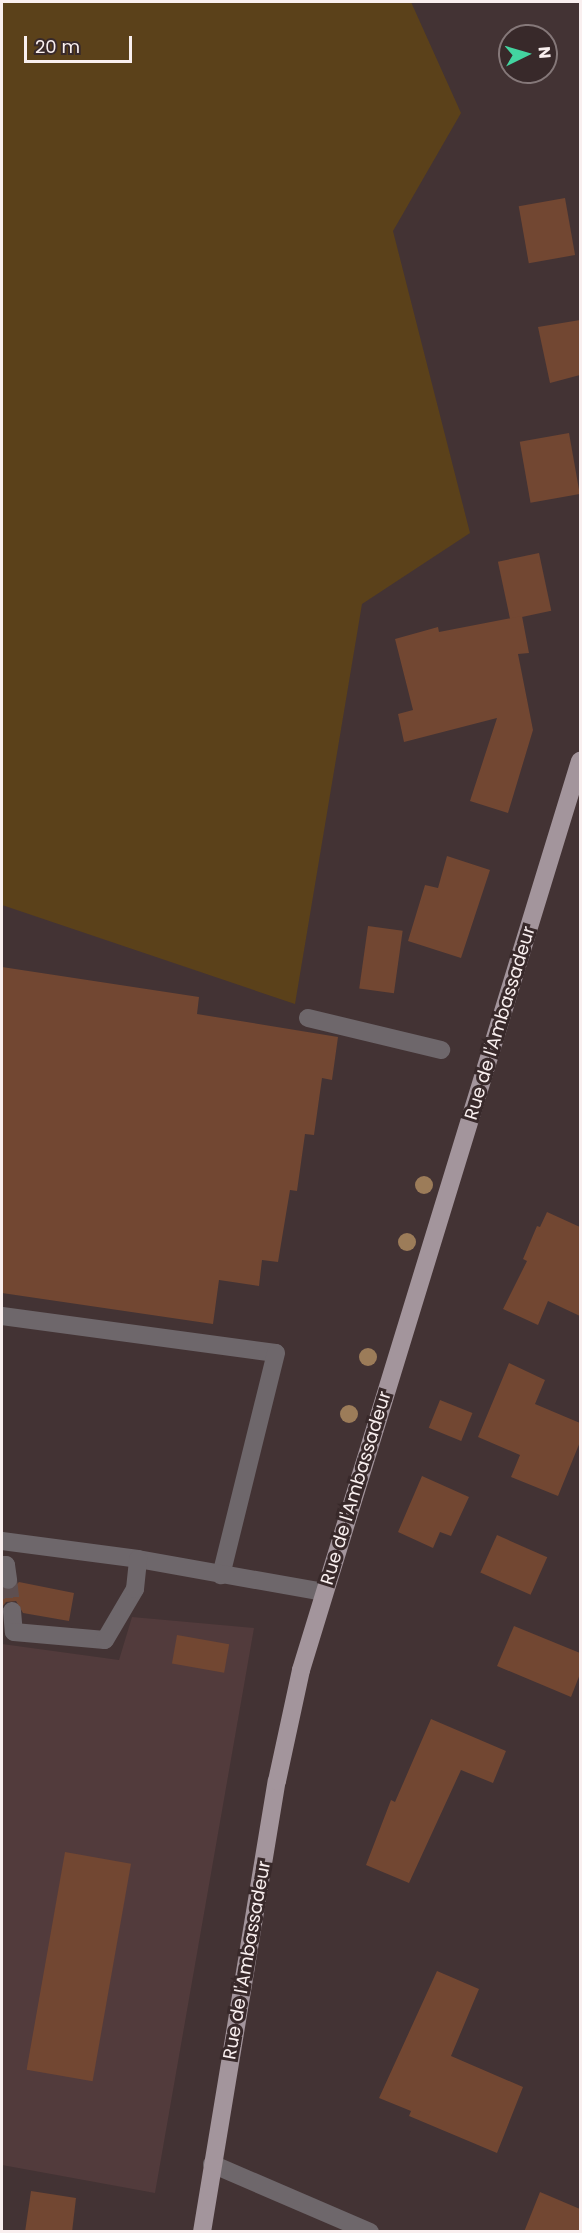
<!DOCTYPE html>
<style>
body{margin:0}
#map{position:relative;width:582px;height:2233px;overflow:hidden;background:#433334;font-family:Poppins,sans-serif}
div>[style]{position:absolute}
.built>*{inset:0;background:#523b3c}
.green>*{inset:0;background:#5b411a}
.building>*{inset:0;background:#724732;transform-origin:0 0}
.minor-tunnel>*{height:18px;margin-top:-9px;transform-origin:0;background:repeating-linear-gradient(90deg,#5e4f50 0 18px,transparent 0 27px)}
.minor>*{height:18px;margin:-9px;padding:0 9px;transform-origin:9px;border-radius:9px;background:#6e676b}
.major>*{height:18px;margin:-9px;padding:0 9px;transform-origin:9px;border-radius:9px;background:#a3959c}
.trees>*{width:18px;height:18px;margin:-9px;border-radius:50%;background:#9c7c59}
span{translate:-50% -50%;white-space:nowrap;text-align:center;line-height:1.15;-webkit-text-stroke:6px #38292a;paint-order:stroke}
.street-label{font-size:18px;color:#f9efef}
.frame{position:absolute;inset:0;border:3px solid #f9efef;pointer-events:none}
.north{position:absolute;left:498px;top:24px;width:60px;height:60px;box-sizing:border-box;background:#38292a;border:2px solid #857879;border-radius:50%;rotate:85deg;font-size:16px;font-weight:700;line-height:24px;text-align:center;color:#f9efef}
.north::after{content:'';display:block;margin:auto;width:21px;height:27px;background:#43d4a0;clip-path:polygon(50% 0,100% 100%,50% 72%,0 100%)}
.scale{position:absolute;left:24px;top:36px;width:108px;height:27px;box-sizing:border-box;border:3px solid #f9efef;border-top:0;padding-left:8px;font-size:18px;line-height:21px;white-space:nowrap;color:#f9efef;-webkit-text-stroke:4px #38292a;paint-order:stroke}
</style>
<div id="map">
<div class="built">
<i style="clip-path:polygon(132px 1617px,254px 1628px,155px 2193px,2px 2165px,2px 1644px,119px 1660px)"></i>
</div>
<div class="green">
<i style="clip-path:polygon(2px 2px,411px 2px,461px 113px,393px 231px,470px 533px,362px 604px,295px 1004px,2px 905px)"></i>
</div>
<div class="building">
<i style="left:565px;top:198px;width:58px;height:47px;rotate:80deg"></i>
<i style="clip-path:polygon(580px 320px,580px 375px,550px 383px,538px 327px)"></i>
<i style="left:569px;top:433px;width:62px;height:50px;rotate:80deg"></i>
<i style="left:539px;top:553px;width:59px;height:42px;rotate:78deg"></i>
<i style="clip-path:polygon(522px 616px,529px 653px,518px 654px,533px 730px,508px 813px,470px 801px,497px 718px,404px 742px,398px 714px,413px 710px,395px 639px,438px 627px,439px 632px)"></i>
<i style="clip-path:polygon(447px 856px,490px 870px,461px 958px,408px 941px,425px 885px,438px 888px)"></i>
<i style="left:368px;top:926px;width:35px;height:63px;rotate:8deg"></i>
<i style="clip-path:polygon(2px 967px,199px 997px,197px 1014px,338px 1037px,332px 1080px,322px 1078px,314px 1135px,305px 1134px,297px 1191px,290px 1190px,278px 1262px,262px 1260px,259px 1286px,219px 1280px,213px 1324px,2px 1293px)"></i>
<i style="clip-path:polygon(547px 1212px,580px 1227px,580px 1316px,548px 1301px,538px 1325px,503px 1309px,527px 1261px,523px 1259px,537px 1226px,540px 1227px)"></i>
<i style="clip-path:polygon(509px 1363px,545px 1380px,535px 1404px,580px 1423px,580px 1442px,558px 1496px,511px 1477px,520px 1455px,478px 1437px)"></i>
<i style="left:440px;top:1400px;width:35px;height:30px;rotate:22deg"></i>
<i style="clip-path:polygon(422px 1476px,469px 1497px,451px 1536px,440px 1532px,433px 1548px,398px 1532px)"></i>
<i style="left:497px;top:1535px;width:55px;height:41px;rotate:24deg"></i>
<i style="clip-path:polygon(19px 1582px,74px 1593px,69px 1621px,23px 1613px,16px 1601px,6px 1602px,2px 1607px,2px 1589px,10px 1591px)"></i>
<i style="clip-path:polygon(514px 1626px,580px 1653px,580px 1674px,571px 1697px,497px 1666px)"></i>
<i style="left:177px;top:1635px;width:53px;height:29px;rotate:10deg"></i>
<i style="clip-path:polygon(431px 1719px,506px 1751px,493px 1783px,461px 1770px,409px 1883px,366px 1865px,391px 1800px,395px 1802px)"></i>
<i style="left:65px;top:1852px;width:67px;height:221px;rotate:10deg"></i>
<i style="clip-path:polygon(437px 1971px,479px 1989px,451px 2056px,523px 2087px,497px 2153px,409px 2116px,411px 2111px,379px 2098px)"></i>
<i style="clip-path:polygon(31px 2191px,76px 2198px,72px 2232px,25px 2232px)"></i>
<i style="clip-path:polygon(540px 2192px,580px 2209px,580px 2232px,524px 2232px)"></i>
</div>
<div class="minor-tunnel">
<i style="left:8px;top:1580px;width:31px;rotate:83deg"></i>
</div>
<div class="minor">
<i style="left:308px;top:1018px;width:137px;rotate:13.5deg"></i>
<i style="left:2px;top:1316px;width:276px;rotate:7.7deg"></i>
<i style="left:276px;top:1353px;width:229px;rotate:103.9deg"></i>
<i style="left:2px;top:1541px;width:137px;rotate:7.5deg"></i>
<i style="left:138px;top:1559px;width:188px;rotate:10.1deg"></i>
<i style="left:2px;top:1565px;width:4px"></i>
<i style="left:6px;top:1565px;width:15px;rotate:82deg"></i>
<i style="left:12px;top:1611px;width:21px;rotate:85deg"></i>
<i style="left:14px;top:1632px;width:91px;rotate:5deg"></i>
<i style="left:105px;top:1640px;width:59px;rotate:-59.5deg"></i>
<i style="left:135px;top:1589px;width:30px;rotate:-84deg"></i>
<i style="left:212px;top:2164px;width:172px;rotate:23.3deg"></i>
</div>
<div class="major">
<i style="left:202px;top:2232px;width:457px;rotate:-80.6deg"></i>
<i style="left:277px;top:1781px;width:114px;rotate:-77.8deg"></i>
<i style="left:301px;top:1670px;width:951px;rotate:-72.94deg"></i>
</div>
<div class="trees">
<i style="left:424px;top:1185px"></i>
<i style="left:407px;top:1242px"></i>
<i style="left:368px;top:1357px"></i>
<i style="left:349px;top:1414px"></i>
</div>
<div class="street-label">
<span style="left:500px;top:1023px;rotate:-73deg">Rue de l'Ambassadeur</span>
<span style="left:356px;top:1488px;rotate:-73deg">Rue de l'Ambassadeur</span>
<span style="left:247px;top:1960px;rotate:-80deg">Rue de l'Ambassadeur</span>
</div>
<div class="frame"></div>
<div class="north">N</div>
<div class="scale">20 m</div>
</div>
